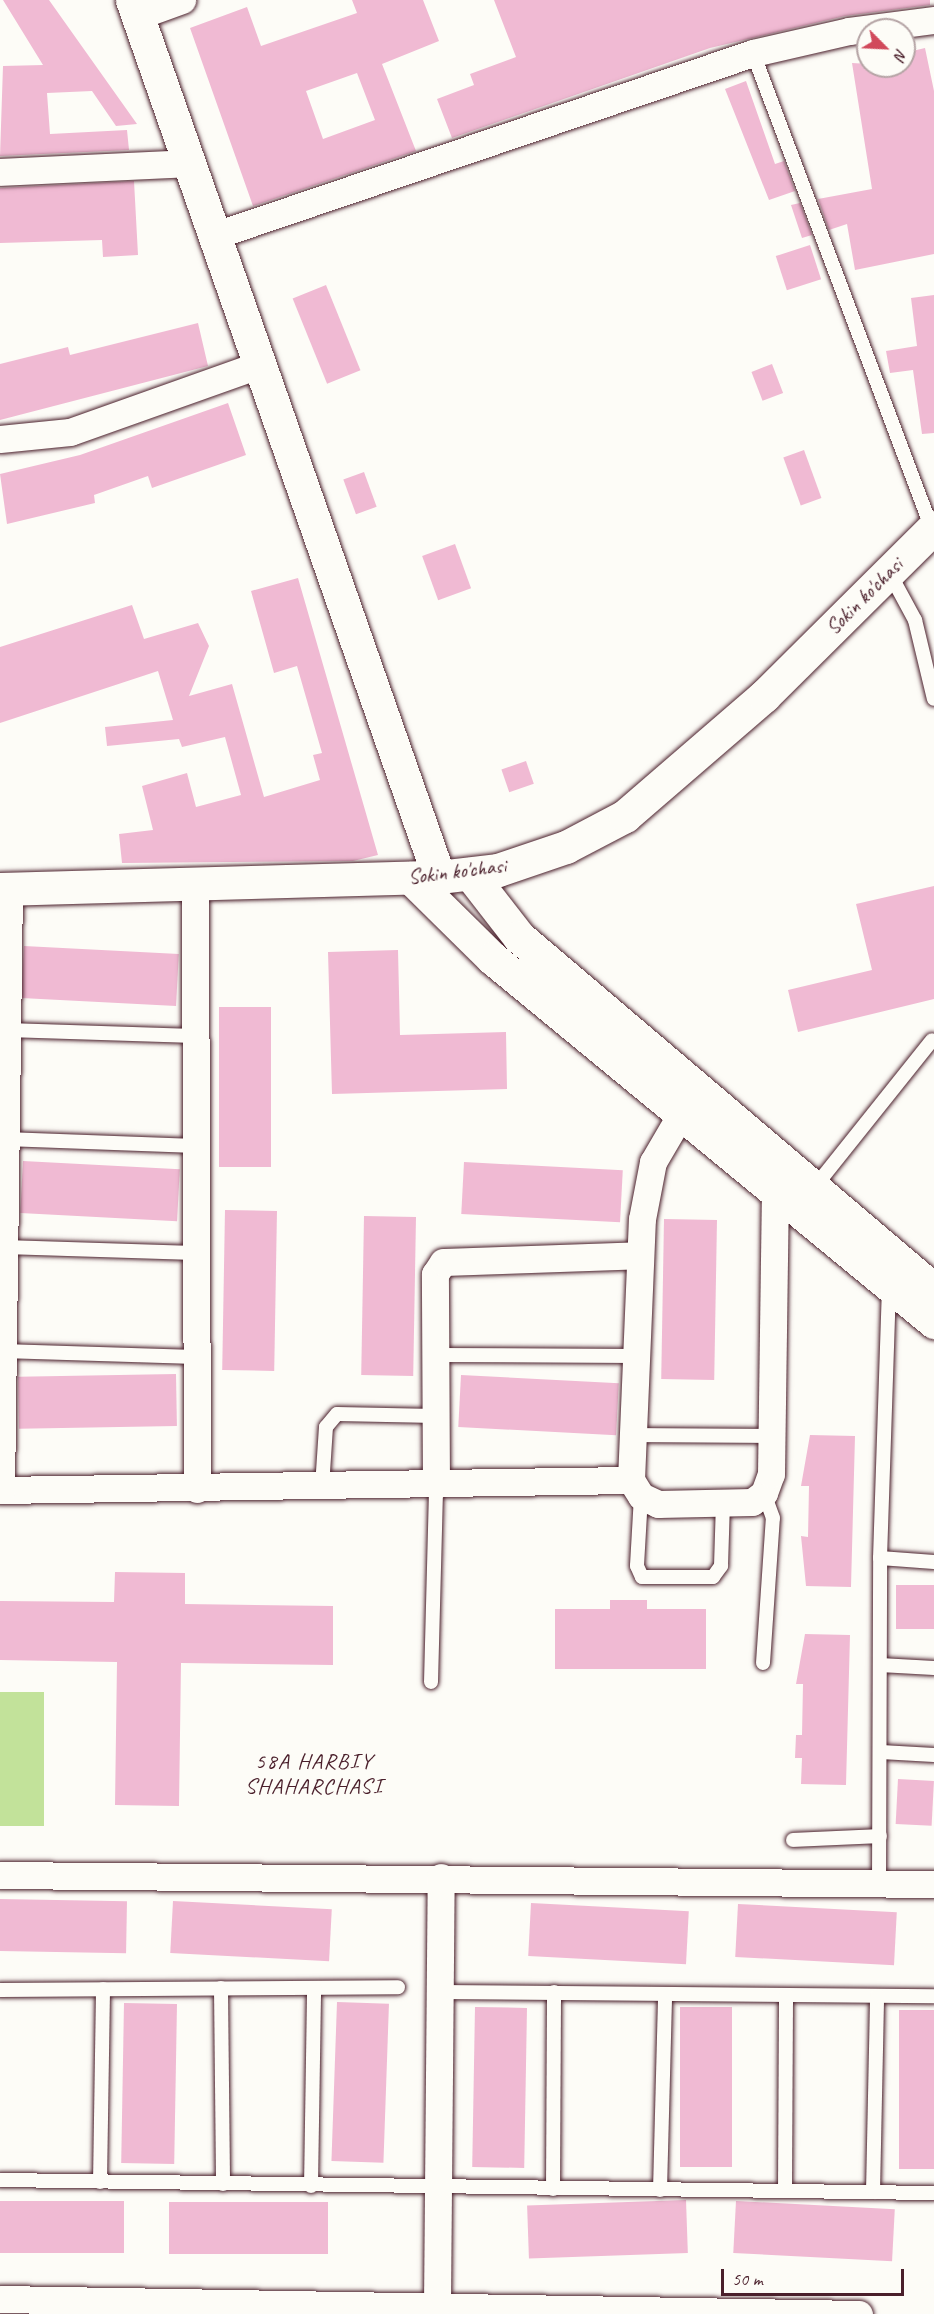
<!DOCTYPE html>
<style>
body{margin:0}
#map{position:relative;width:934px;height:2314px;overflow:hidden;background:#fdfcf7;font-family:Caveat,sans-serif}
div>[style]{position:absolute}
.green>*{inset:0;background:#c2e29a;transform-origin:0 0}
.building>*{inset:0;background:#f0bad3;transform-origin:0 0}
.roads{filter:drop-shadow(0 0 2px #4a1f2b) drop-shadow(0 0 2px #4a1f2b)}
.service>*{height:14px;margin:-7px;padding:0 7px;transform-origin:7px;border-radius:7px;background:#fdfcf7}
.minor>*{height:27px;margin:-13.5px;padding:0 13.5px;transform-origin:13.5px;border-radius:13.5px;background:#fdfcf7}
.tertiary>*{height:33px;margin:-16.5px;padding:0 16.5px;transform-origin:16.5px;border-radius:16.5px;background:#fdfcf7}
span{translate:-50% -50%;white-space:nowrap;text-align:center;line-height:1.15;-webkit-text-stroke:4.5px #fdfcf7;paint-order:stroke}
.street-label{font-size:21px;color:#4a1f2b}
.neighbourhood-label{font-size:22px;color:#4a1f2b;letter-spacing:1.5px}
.north{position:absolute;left:856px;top:18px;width:60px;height:60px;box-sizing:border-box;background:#fdfcf7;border:2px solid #b5a4a5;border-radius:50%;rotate:114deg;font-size:16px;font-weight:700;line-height:24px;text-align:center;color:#4a1f2b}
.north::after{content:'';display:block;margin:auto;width:21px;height:27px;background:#d1495b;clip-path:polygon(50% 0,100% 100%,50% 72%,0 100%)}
.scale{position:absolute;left:721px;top:2269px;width:183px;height:27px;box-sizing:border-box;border:3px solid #4a1f2b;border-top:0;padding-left:8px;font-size:18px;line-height:21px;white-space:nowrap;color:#4a1f2b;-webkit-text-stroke:4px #fdfcf7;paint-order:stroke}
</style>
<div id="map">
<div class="green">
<i style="left:0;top:1692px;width:44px;height:134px"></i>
</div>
<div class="building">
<i style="clip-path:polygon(3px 0,49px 0,137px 124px,116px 126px,92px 91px,47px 93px,50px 134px,127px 130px,129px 150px,0 156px,3px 66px,43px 65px)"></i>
<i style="clip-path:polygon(evenodd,352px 0,423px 0,439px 41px,382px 64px,416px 151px,253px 206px,190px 28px,247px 7px,261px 46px,357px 13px,352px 0,357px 73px,375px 120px,323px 139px,306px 91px,357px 73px)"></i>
<i style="clip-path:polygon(494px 0,930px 0,930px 5px,845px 16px,710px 48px,452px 138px,437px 99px,474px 85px,470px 74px,516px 57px)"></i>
<i style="clip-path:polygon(925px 48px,934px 91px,934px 254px,855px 270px,847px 224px,829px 230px,818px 199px,872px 189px,852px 63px,904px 66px,904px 53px)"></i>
<i style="clip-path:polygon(746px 81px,775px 164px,784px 161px,795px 191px,769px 200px,725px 89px)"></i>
<i style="clip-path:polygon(134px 181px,138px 255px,103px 257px,102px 240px,0 243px,0 188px)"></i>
<i style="clip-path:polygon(800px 203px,812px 235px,802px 238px,791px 205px)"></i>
<i style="left:810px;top:245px;width:36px;height:36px;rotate:72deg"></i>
<i style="left:326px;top:285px;width:92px;height:36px;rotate:68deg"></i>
<i style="clip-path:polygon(934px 295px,934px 433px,922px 434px,913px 370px,890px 373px,886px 351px,917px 346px,911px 298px)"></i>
<i style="clip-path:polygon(198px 323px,208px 366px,0 420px,0 364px,68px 347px,70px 355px)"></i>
<i style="left:772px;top:364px;width:31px;height:22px;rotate:69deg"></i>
<i style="clip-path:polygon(228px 403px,246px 455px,152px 488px,148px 476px,94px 495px,95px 503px,7px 524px,0 474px,80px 455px)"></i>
<i style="left:804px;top:450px;width:51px;height:22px;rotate:70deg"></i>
<i style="left:364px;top:472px;width:37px;height:22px;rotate:70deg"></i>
<i style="left:455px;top:544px;width:47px;height:35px;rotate:70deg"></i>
<i style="clip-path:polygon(298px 578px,378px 855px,353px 861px,122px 863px,119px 834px,153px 830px,142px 786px,187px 773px,196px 807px,241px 795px,225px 737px,182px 747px,179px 739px,107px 746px,105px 727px,173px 720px,158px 671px,0 723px,0 647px,132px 605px,144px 639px,198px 623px,209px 646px,189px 696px,232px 684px,264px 797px,320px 780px,313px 755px,322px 753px,297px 666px,274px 673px,251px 591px)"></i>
<i style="left:526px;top:761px;width:24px;height:26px;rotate:71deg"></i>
<i style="clip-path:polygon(934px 886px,934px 999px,798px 1032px,788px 990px,872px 970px,856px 904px)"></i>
<i style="left:24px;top:946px;width:155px;height:52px;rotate:3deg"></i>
<i style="clip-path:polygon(398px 950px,400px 1035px,506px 1032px,507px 1089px,332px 1094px,328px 952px)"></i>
<i style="left:219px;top:1007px;width:52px;height:160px"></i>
<i style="left:23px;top:1161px;width:157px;height:52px;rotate:3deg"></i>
<i style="left:464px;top:1162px;width:159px;height:52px;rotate:3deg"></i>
<i style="left:225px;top:1210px;width:52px;height:160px;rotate:1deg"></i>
<i style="left:364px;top:1216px;width:52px;height:159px;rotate:1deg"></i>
<i style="left:664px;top:1219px;width:53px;height:160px;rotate:1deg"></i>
<i style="left:176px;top:1374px;width:52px;height:158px;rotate:89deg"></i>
<i style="left:461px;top:1375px;width:158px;height:52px;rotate:3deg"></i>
<i style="clip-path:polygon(810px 1435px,855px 1436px,851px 1587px,806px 1586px,801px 1536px,808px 1537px,809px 1486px,801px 1486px)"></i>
<i style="clip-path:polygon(115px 1572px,185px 1573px,185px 1604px,333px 1606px,333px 1665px,181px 1663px,179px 1806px,115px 1805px,117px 1662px,0 1660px,0 1601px,114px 1602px)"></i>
<i style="left:896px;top:1585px;width:38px;height:44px"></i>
<i style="clip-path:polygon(610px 1600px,647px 1600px,647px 1609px,706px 1609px,706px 1669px,555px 1669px,555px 1609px,610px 1609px)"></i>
<i style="clip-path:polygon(805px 1634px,850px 1635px,846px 1785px,801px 1784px,802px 1758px,795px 1758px,796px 1735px,802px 1735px,803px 1684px,796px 1684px)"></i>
<i style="left:898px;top:1779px;width:36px;height:45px;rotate:3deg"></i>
<i style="left:0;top:1899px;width:127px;height:52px;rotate:1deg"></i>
<i style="left:173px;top:1901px;width:159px;height:52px;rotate:3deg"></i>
<i style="left:531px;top:1903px;width:158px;height:53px;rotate:3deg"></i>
<i style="left:738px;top:1904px;width:159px;height:53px;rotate:3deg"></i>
<i style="left:337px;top:2002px;width:52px;height:159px;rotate:2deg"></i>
<i style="left:124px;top:2003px;width:53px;height:160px;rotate:1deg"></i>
<i style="left:475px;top:2007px;width:52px;height:160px;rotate:1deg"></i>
<i style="left:680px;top:2007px;width:52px;height:160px"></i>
<i style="left:899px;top:2010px;width:35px;height:159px"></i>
<i style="left:686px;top:2200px;width:53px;height:159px;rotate:88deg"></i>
<i style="left:0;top:2201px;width:124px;height:52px"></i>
<i style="left:736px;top:2201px;width:159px;height:52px;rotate:3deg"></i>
<i style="left:169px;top:2202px;width:159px;height:52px"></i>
</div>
<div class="roads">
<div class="service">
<i style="left:753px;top:53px;width:509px;rotate:69.39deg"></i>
<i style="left:889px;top:572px;width:55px;rotate:61.6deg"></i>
<i style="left:915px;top:620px;width:81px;rotate:76.5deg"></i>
<i style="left:6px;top:1030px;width:190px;rotate:1.8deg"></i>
<i style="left:5px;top:1139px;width:191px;rotate:2.1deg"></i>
<i style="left:814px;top:1188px;width:189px;rotate:-51.4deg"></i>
<i style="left:3px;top:1247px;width:193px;rotate:1.8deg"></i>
<i style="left:2px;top:1351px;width:194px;rotate:1.8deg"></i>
<i style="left:436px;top:1355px;width:200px;rotate:0.3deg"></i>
<i style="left:633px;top:1435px;width:138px;rotate:0.4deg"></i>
<i style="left:322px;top:1487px;width:60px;rotate:-86.2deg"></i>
<i style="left:326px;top:1427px;width:17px;rotate:-50deg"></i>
<i style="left:337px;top:1414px;width:99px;rotate:1.2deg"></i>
<i style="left:641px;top:1496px;width:70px;rotate:93.3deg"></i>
<i style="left:637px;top:1566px;width:12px;rotate:66deg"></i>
<i style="left:642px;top:1577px;width:71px"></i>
<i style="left:713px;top:1577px;width:14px;rotate:-54deg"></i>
<i style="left:721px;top:1566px;width:63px;rotate:-88.2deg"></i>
<i style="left:880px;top:1558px;width:54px;rotate:4.2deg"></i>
<i style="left:763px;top:1663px;width:145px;rotate:-86.1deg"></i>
<i style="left:773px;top:1518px;width:27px;rotate:-110deg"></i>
<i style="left:880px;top:1665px;width:54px;rotate:3.2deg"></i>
<i style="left:431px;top:1682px;width:197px;rotate:-88.5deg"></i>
<i style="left:881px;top:1752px;width:53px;rotate:3.2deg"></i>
<i style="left:793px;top:1840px;width:87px;rotate:-2.6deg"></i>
<i style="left:879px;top:1884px;width:326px;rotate:-89.8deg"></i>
<i style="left:880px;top:1558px;width:269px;rotate:-88.1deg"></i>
<i style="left:221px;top:1988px;width:196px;rotate:89.4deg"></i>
<i style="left:0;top:1990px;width:398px;rotate:-0.4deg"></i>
<i style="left:439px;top:1992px;width:495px;rotate:0.5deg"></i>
<i style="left:0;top:2180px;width:934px;rotate:0.8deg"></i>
<i style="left:100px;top:2182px;width:193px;rotate:-89.1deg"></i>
<i style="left:311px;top:2186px;width:198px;rotate:-89.1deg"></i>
<i style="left:553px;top:2189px;width:197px;rotate:-89.7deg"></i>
<i style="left:660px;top:2190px;width:196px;rotate:-88.5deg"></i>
<i style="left:785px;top:2191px;width:196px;rotate:-89.7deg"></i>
<i style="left:873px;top:2192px;width:196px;rotate:-88.8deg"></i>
</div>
<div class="minor">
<i style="left:138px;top:16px;width:47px;rotate:-20deg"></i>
<i style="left:0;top:172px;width:189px;rotate:-2.7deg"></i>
<i style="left:213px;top:236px;width:570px;rotate:-18.72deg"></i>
<i style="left:753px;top:53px;width:98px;rotate:-12.9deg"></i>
<i style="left:849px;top:31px;width:86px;rotate:-7.4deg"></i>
<i style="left:0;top:439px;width:70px;rotate:-5.7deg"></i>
<i style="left:70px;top:432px;width:200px;rotate:-19.6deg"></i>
<i style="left:195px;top:886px;width:603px;rotate:89.81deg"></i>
<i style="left:631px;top:1480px;width:19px;rotate:58deg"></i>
<i style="left:641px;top:1496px;width:19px;rotate:25deg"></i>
<i style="left:658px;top:1504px;width:94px;rotate:-1.2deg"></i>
<i style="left:752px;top:1502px;width:15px;rotate:-37deg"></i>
<i style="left:764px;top:1493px;width:20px;rotate:-70deg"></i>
<i style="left:771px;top:1474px;width:284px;rotate:-89.2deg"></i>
<i style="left:436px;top:1485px;width:211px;rotate:-90.3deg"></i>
<i style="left:435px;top:1274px;width:14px;rotate:-56deg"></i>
<i style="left:443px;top:1262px;width:197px;rotate:-2deg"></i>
<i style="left:0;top:1490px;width:631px;rotate:-0.91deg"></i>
<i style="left:631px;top:1480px;width:261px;rotate:-87.6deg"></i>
<i style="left:642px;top:1219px;width:58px;rotate:-79.1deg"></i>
<i style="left:653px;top:1162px;width:56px;rotate:-59.7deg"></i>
<i style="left:1px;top:1490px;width:602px;rotate:-89.24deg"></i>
<i style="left:0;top:1875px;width:934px;rotate:0.55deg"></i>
<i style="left:0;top:2299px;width:859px;rotate:1deg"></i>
<i style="left:437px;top:2304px;width:427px;rotate:-89.5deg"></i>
</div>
<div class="tertiary">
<i style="left:132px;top:0;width:929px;rotate:70.71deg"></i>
<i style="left:470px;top:874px;width:80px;rotate:52.1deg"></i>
<i style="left:519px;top:937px;width:545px;rotate:40.38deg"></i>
<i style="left:411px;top:878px;width:114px;rotate:44.6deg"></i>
<i style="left:492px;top:958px;width:573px;rotate:39.47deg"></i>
<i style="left:0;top:889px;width:439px;rotate:-1.6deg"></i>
<i style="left:439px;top:877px;width:59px;rotate:-6.8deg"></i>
<i style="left:498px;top:870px;width:72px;rotate:-18.7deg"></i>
<i style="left:566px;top:847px;width:67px;rotate:-27.7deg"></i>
<i style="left:625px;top:816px;width:184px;rotate:-40.8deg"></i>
<i style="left:764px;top:696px;width:240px;rotate:-44.8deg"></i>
</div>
</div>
<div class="street-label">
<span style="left:864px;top:596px;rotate:-45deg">Sokin ko'chasi</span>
<span style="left:457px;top:871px;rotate:-7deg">Sokin ko'chasi</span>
</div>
<div class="neighbourhood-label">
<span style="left:314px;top:1774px">58A HARBIY<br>SHAHARCHASI</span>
</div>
<div class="north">N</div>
<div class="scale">50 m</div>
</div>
